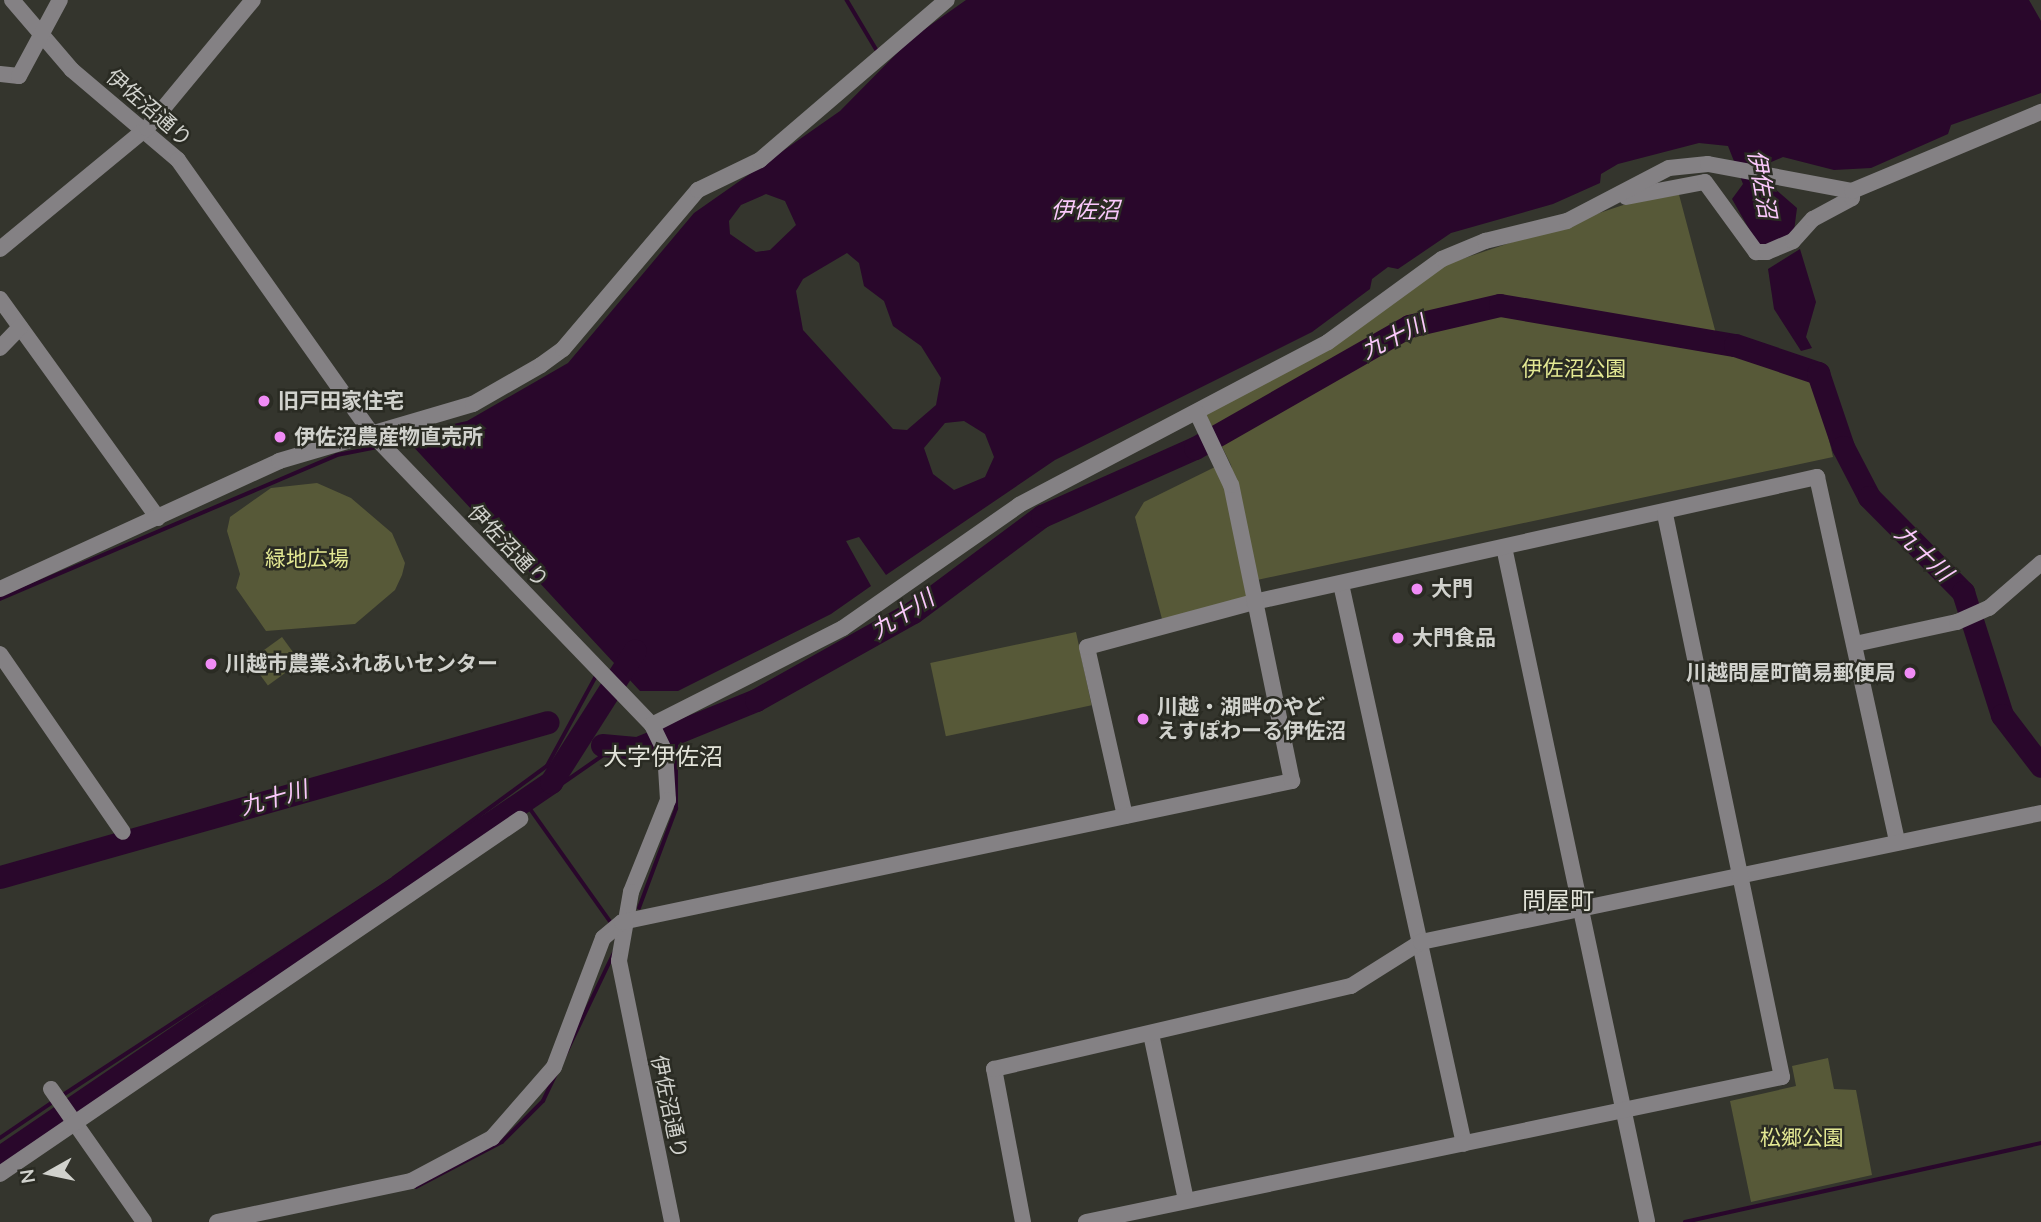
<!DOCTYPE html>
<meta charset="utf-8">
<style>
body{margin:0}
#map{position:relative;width:2041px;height:1222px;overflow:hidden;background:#34352d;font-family:"Nunito Sans","Noto Sans JP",sans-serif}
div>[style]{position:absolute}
.green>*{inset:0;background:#575938;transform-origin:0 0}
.water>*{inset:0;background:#29072b}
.stream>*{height:3.5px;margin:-1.75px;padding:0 1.75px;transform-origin:1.75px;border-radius:1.75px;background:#29072b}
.river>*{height:23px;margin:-11.5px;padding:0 11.5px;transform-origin:11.5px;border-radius:11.5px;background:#29072b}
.minor>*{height:16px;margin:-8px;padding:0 8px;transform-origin:8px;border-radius:8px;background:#848184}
.dots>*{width:19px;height:19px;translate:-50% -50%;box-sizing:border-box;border:4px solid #2a2b23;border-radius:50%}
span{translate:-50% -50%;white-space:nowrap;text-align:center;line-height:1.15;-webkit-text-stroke:5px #2a2b23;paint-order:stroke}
.street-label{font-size:21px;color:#d1d2cd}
.park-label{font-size:21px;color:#e3e893}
.poi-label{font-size:21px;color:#d1d2cd;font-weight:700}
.left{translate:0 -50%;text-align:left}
.right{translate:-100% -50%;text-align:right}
.water-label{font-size:23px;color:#fbc9fc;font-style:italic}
.quarter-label{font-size:24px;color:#e2e3d9}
.north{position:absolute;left:14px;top:1138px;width:70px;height:70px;-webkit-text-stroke:5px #2a2b23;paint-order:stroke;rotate:261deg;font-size:19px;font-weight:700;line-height:28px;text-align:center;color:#d1d2cd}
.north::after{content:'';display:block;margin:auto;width:24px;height:32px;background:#d1d2cd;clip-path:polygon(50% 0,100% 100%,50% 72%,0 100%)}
</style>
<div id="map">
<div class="green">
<i style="clip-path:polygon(1677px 187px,1719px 345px,1781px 362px,1815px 380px,1833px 457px,1257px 580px,1231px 465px,1206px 414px,1438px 267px)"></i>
<i style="clip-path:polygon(1219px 465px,1249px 592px,1242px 602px,1162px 619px,1135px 517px,1144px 502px)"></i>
<i style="clip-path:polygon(317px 483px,351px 498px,392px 533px,405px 563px,402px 575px,395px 590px,355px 624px,266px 631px,236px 588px,240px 574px,227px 531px,230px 517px,271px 488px)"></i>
<i style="left:1076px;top:632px;width:75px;height:149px;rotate:78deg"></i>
<i style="left:282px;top:637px;width:31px;height:40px;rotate:54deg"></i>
<i style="clip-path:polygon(1828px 1058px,1834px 1089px,1856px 1090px,1872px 1175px,1751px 1202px,1730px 1101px,1796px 1086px,1792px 1066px)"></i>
</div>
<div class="water">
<i style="clip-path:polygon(evenodd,966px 0,2029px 0,2041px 21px,2041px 93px,1951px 125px,1948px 134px,1871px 168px,1834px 170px,1783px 157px,1769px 163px,1774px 188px,1797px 208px,1794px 231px,1767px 247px,1757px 243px,1732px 199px,1743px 184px,1728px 146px,1699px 143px,1618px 164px,1601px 174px,1600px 183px,1553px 204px,1451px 233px,1398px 269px,1388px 267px,1372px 279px,1370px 289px,1312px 332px,1055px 460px,886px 575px,859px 537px,846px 541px,871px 586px,831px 614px,678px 691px,640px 691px,409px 442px,413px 433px,467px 421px,568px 363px,694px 213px,840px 111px,912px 38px,966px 0,766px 194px,785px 201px,796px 225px,770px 250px,756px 252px,730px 234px,729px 221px,741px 205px,766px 194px,966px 0,847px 253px,859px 263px,864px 286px,884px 301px,893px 326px,921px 346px,941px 378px,936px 405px,907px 430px,893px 429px,803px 330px,796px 291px,803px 279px,847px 253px,966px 0,964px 421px,985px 434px,994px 457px,985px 477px,954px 490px,933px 474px,924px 448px,945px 423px,964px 421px)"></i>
<i style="clip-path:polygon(1800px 249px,1816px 302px,1806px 337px,1812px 348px,1801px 351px,1774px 309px,1768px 269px)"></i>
</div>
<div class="stream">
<i style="left:847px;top:0;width:61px;rotate:59.2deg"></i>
<i style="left:389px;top:445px;width:23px;rotate:-7deg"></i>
<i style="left:0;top:599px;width:366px;rotate:-23.1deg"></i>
<i style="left:337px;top:455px;width:42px;rotate:-11deg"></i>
<i style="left:524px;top:800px;width:152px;rotate:54.6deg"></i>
<i style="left:520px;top:813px;width:103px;rotate:-34.8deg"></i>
<i style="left:605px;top:754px;width:34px;rotate:-10deg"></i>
<i style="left:639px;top:908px;width:106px;rotate:-69.5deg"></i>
<i style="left:676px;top:809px;width:74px;rotate:-90deg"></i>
<i style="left:63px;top:1095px;width:396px;rotate:-33.2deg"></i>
<i style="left:394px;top:878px;width:190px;rotate:-36.2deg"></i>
<i style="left:547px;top:766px;width:102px;rotate:-61.4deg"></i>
<i style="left:0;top:1138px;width:64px;rotate:-34.2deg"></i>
<i style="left:416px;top:1187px;width:97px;rotate:-27.6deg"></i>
<i style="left:502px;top:1142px;width:58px;rotate:-45deg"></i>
<i style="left:543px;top:1101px;width:164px;rotate:-64.4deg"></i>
<i style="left:1685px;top:1222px;width:365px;rotate:-12.5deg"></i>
</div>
<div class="river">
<i style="left:602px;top:745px;width:36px;rotate:5deg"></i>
<i style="left:638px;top:748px;width:127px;rotate:-22.1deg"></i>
<i style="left:756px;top:700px;width:180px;rotate:-29.3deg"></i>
<i style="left:913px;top:612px;width:161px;rotate:-36.7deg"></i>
<i style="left:1042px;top:516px;width:167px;rotate:-24deg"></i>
<i style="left:1195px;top:448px;width:246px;rotate:-29.7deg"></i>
<i style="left:1409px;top:326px;width:93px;rotate:-13deg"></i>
<i style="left:1500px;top:305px;width:238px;rotate:9.7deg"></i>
<i style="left:1735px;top:345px;width:88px;rotate:18.6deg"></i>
<i style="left:1818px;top:373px;width:78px;rotate:71.3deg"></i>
<i style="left:1843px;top:447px;width:56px;rotate:62.5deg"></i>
<i style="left:1869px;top:497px;width:134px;rotate:45.3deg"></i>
<i style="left:1963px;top:592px;width:129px;rotate:72.4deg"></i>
<i style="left:2002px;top:715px;width:64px;rotate:52.6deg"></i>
<i style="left:0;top:877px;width:569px;rotate:-15.79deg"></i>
<i style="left:0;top:1157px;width:667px;rotate:-34.24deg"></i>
<i style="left:551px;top:782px;width:156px;rotate:-57.5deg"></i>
</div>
<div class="minor">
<i style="left:12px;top:0;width:92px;rotate:49.4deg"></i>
<i style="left:72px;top:70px;width:139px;rotate:40.3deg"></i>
<i style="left:178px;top:160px;width:334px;rotate:54.7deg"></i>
<i style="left:371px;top:433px;width:405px;rotate:46.1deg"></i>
<i style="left:652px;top:725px;width:30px;rotate:64deg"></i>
<i style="left:665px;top:752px;width:48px;rotate:86.4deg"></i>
<i style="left:668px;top:800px;width:99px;rotate:111.9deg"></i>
<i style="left:631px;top:892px;width:70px;rotate:99.9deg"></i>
<i style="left:619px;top:961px;width:266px;rotate:78.5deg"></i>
<i style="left:0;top:74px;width:19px;rotate:6deg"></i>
<i style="left:19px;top:76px;width:86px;rotate:-61.7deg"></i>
<i style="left:1626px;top:197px;width:80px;rotate:-10.8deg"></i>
<i style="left:1705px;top:182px;width:87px;rotate:53.9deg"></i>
<i style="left:1756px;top:252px;width:11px"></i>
<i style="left:1767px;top:252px;width:28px;rotate:-23deg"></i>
<i style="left:1793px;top:241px;width:30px;rotate:-48deg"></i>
<i style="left:1813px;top:219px;width:44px;rotate:-28.3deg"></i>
<i style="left:1852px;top:198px;width:7px;rotate:-90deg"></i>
<i style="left:0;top:249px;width:190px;rotate:-39.5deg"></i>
<i style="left:147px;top:128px;width:166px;rotate:-50.4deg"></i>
<i style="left:0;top:299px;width:270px;rotate:54.2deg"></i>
<i style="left:0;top:348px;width:29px;rotate:-46deg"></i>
<i style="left:1504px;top:547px;width:689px;rotate:78.02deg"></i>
<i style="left:1341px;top:584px;width:573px;rotate:77.61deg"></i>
<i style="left:0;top:589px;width:307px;rotate:-24.6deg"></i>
<i style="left:279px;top:461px;width:202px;rotate:-16.4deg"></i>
<i style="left:473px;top:404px;width:78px;rotate:-29.8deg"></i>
<i style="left:541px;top:365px;width:27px;rotate:-36deg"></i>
<i style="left:563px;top:349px;width:209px;rotate:-49.7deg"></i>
<i style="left:698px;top:190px;width:69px;rotate:-25.8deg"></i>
<i style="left:760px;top:160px;width:246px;rotate:-40.6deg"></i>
<i style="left:1855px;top:644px;width:104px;rotate:-12.2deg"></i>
<i style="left:1957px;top:622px;width:35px;rotate:-24deg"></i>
<i style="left:1989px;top:608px;width:69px;rotate:-40.9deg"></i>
<i style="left:0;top:654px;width:216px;rotate:55.4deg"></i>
<i style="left:652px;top:725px;width:214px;rotate:-26.9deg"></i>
<i style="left:843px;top:628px;width:215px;rotate:-34.9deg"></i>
<i style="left:1019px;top:505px;width:349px;rotate:-27.8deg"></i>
<i style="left:1328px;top:342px;width:141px;rotate:-36.1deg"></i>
<i style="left:1442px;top:259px;width:47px;rotate:-22.7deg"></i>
<i style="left:1485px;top:241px;width:84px;rotate:-13.7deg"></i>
<i style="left:1567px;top:221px;width:115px;rotate:-27.5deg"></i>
<i style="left:1669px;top:168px;width:39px;rotate:-6deg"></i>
<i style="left:1708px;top:164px;width:147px;rotate:10.6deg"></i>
<i style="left:1852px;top:191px;width:205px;rotate:-22.7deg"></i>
<i style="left:1125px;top:816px;width:173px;rotate:-102.7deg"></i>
<i style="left:1087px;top:647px;width:173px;rotate:-15.1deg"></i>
<i style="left:1254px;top:602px;width:577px;rotate:-12.52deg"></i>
<i style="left:1817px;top:477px;width:374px;rotate:77.6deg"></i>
<i style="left:1151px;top:1034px;width:170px;rotate:78.1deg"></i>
<i style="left:51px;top:1089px;width:162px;rotate:55deg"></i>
<i style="left:0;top:1174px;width:630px;rotate:-34.32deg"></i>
<i style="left:217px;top:1222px;width:198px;rotate:-11.9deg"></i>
<i style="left:411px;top:1181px;width:92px;rotate:-28deg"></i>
<i style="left:492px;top:1138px;width:94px;rotate:-48.9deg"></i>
<i style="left:554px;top:1067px;width:138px;rotate:-69.2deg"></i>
<i style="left:603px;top:938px;width:25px;rotate:-40deg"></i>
<i style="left:622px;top:922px;width:685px;rotate:-11.88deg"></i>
<i style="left:1292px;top:781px;width:302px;rotate:-101.6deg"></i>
<i style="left:1231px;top:485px;width:80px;rotate:-115.3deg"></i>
<i style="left:1023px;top:1222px;width:156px;rotate:-100.7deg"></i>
<i style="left:994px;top:1069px;width:367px;rotate:-13.1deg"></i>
<i style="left:1351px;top:986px;width:83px;rotate:-32.2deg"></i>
<i style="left:1421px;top:942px;width:633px;rotate:-11.75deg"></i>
<i style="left:1086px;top:1222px;width:711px;rotate:-11.77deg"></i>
<i style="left:1782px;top:1077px;width:575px;rotate:-101.74deg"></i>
</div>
<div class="dots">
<i style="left:264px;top:401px;background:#f08bf5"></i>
<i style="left:280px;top:437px;background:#f08bf5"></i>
<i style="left:1417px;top:589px;background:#f08bf5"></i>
<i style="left:1398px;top:638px;background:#f08bf5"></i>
<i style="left:211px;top:664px;background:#f08bf5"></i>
<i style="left:1910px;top:673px;background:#f08bf5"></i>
<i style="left:1143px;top:719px;background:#f08bf5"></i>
</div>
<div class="street-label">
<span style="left:149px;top:108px;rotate:41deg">伊佐沼通り</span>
<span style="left:508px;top:546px;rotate:46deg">伊佐沼通り</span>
<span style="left:669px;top:1107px;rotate:78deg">伊佐沼通り</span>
</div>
<div class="park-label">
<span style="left:1574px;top:369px">伊佐沼公園</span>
<span style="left:307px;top:559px">緑地広場</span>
<span style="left:1802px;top:1138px">松郷公園</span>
</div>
<div class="poi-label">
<span class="left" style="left:278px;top:401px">旧戸田家住宅</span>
<span class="left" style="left:294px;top:437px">伊佐沼農産物直売所</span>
<span class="left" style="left:1431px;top:589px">大門</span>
<span class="left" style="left:1412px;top:638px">大門食品</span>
<span class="left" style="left:225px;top:664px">川越市農業ふれあいセンター</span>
<span class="right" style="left:1896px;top:673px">川越問屋町簡易郵便局</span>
<span class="left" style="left:1157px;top:719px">川越・湖畔のやど<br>えすぽわーる伊佐沼</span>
</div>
<div class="water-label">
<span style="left:1761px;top:184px;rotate:80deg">伊佐沼</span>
<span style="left:1085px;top:211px">伊佐沼</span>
<span style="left:1394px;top:338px;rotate:-26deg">九十川</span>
<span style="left:1923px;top:554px;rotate:44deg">九十川</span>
<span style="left:903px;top:615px;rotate:-32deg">九十川</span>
<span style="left:274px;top:799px;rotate:-16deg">九十川</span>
</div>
<div class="quarter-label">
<span style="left:663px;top:758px">大字伊佐沼</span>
<span style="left:1558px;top:902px">問屋町</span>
</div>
<div class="north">N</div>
</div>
